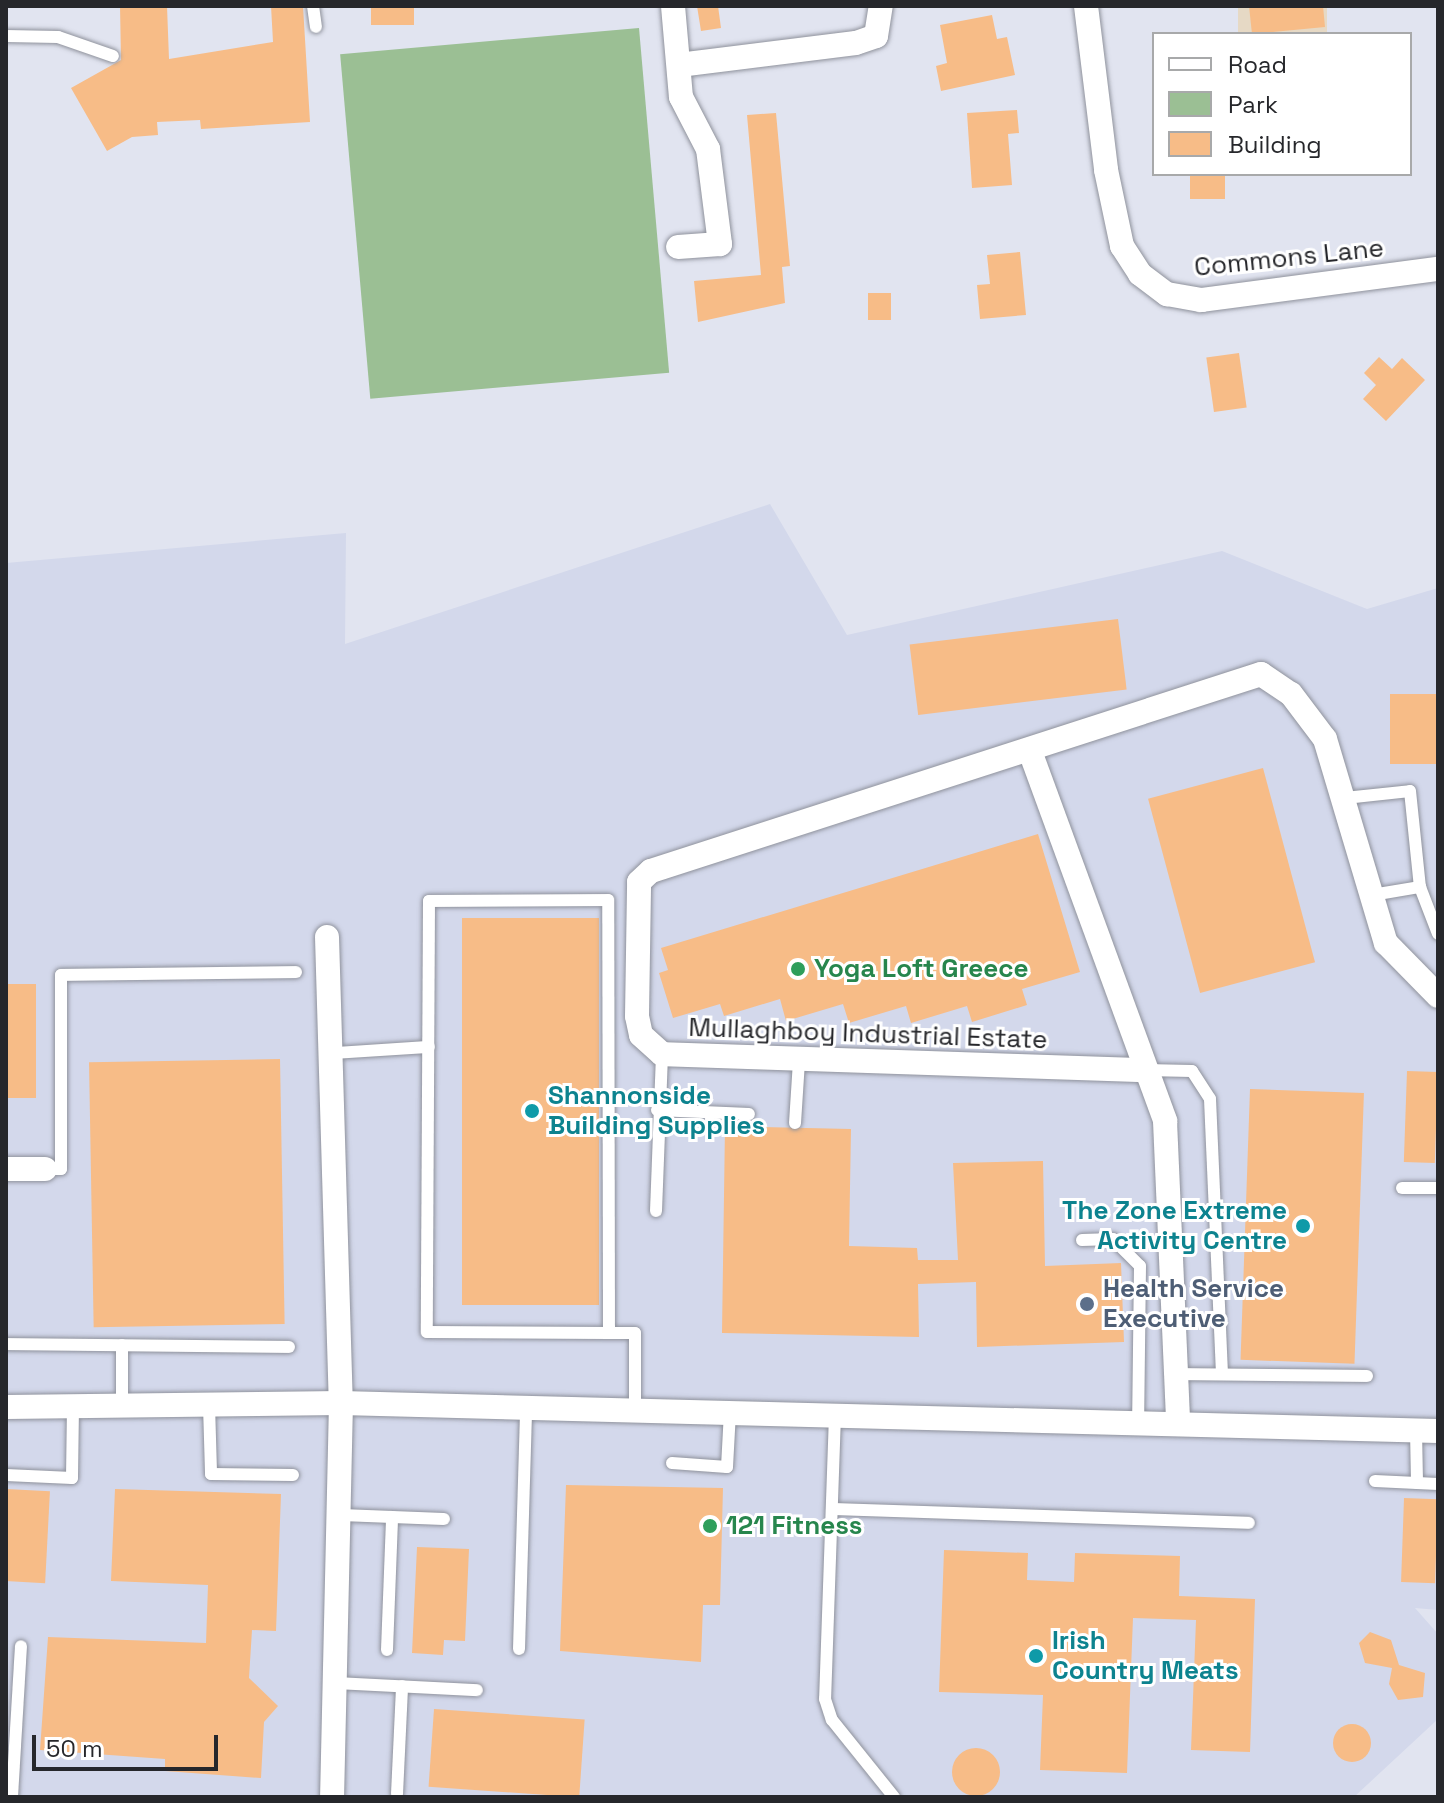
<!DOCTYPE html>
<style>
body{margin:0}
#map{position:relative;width:1444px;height:1803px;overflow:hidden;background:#e1e4f0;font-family:"Space Grotesk",sans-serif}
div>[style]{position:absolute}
.commercial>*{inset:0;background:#e6d9c5;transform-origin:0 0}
.built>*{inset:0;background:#d3d8eb}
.green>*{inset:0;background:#9bbf94;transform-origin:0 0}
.building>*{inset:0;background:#f7bc87;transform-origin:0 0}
.round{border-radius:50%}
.roads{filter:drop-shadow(0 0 2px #8f929c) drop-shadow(0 0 2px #8f929c)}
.service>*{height:12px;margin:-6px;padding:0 6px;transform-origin:6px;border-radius:6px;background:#fff}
.minor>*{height:24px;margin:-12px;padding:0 12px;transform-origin:12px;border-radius:12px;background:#fff}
.dots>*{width:22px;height:22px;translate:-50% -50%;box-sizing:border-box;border:4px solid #fff;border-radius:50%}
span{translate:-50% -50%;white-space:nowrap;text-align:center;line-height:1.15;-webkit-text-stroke:6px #fff;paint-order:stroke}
.street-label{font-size:26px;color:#26272b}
.leisure-label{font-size:26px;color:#27864d;font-weight:700}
.left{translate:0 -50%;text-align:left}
.culture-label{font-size:26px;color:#0d838f;font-weight:700}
.right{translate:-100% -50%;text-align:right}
.service-label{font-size:26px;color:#4e5e75;font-weight:700}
.frame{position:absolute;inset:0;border:8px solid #26272b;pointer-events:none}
.legend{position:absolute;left:1152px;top:32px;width:260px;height:144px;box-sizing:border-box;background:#fff;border:2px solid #a8a9aa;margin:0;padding:10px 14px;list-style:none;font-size:24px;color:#26272b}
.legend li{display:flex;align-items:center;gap:16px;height:40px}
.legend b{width:40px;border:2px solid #a8a9aa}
.scale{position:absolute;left:32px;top:1735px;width:186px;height:36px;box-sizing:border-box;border:4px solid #26272b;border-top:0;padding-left:10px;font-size:24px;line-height:28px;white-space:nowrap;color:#26272b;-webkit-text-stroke:6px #fff;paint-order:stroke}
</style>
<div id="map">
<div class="commercial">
<i style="left:1238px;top:6px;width:89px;height:28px"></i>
</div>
<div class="built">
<i style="clip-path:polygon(770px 504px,847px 635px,1222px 551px,1367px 609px,1438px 588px,1438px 1610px,1415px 1608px,1438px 1634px,1438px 1719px,1354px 1797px,6px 1797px,6px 563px,346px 533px,345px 644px)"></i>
</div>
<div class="green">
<i style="left:639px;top:28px;width:346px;height:300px;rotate:85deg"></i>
</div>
<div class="building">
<i style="clip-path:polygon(120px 6px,167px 6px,169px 59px,273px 42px,271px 6px,303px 6px,310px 122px,201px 129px,200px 120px,157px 122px,158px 135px,132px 137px,107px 151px,71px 88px,121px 60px)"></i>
<i style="left:371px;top:6px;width:43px;height:19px"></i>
<i style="clip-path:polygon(697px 6px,718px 6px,721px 28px,701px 31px)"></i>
<i style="clip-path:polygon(1249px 6px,1323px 6px,1325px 27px,1252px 34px)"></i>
<i style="clip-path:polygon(992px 15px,997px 39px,1007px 37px,1015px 75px,941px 91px,936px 66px,947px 63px,940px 25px)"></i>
<i style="clip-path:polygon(1017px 110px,1019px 133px,1008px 134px,1012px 185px,972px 188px,967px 113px)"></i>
<i style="clip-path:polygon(776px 113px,790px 266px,782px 267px,785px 303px,698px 322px,694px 281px,761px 275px,747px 115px)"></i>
<i style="left:1190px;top:174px;width:35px;height:25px"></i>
<i style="clip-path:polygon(1020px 252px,1026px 315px,980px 319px,977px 285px,990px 284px,987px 255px)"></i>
<i style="left:868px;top:293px;width:23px;height:27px"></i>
<i style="left:1239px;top:353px;width:55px;height:33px;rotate:82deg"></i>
<i style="clip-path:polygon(1379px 357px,1392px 369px,1402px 358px,1425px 380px,1386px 421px,1363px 399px,1376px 385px,1364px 373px)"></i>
<i style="left:1118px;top:619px;width:71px;height:210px;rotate:83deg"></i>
<i style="left:1438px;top:694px;width:70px;height:48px;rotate:90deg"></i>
<i style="left:1263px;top:768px;width:201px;height:119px;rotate:75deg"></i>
<i style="clip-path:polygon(1038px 834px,1080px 972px,1022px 989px,1027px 1005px,972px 1022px,967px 1006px,911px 1023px,906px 1006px,849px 1023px,843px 1004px,786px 1021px,780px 999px,724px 1016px,720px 1004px,673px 1018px,659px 973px,668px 970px,661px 948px)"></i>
<i style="left:462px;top:918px;width:137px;height:387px"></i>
<i style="left:6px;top:984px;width:30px;height:114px"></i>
<i style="left:280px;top:1059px;width:265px;height:191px;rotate:89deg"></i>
<i style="left:1407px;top:1071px;width:31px;height:91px;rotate:2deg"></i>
<i style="left:1250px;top:1089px;width:114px;height:271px;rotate:2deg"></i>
<i style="clip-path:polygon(725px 1126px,851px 1129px,849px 1246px,917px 1248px,918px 1260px,958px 1260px,953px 1163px,1043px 1161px,1045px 1266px,1121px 1263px,1124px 1342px,977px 1347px,976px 1282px,918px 1284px,919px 1337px,722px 1333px)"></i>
<i style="clip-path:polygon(566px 1485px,723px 1488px,720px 1605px,703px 1605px,701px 1662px,560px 1651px)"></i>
<i style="left:6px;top:1489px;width:44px;height:92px;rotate:3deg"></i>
<i style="clip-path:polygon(115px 1489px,281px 1494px,276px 1631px,252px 1630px,249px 1678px,278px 1706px,264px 1722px,261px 1778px,165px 1771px,165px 1759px,40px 1750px,48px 1637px,206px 1643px,208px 1585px,111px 1581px)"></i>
<i style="left:1404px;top:1498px;width:34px;height:84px;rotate:2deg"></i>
<i style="clip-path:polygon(417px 1547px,469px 1549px,465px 1641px,444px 1640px,443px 1655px,412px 1653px)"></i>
<i style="clip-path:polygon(944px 1550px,1028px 1553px,1027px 1580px,1074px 1582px,1075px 1553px,1180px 1556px,1179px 1596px,1255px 1599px,1250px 1752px,1191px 1750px,1196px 1620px,1133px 1618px,1127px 1773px,1040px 1770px,1043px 1695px,939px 1692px)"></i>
<i style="clip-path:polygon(1370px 1632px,1391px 1640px,1399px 1665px,1425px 1673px,1423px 1697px,1398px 1700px,1389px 1684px,1392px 1668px,1365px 1663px,1359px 1643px)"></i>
<i style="left:434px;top:1709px;width:151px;height:78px;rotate:4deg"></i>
<i class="round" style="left:1333px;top:1724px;width:38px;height:38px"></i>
<i class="round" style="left:952px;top:1748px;width:48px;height:48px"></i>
</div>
<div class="roads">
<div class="service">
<i style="left:313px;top:6px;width:21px;rotate:82deg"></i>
<i style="left:6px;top:36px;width:52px;rotate:1.1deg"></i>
<i style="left:58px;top:37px;width:58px;rotate:19.1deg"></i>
<i style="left:1345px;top:798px;width:65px;rotate:-6.1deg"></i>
<i style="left:1410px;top:791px;width:97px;rotate:84.1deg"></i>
<i style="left:1372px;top:895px;width:49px;rotate:-9.5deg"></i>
<i style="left:1420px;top:887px;width:50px;rotate:69deg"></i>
<i style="left:335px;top:1053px;width:94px;rotate:-3.7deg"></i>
<i style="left:1145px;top:1070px;width:47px;rotate:1.2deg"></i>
<i style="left:1192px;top:1071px;width:33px;rotate:57deg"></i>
<i style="left:1210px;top:1099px;width:272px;rotate:87.5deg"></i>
<i style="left:657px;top:1110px;width:92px;rotate:2.5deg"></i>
<i style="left:795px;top:1123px;width:62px;rotate:-86.3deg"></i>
<i style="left:45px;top:1169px;width:16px"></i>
<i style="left:61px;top:1169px;width:194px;rotate:-90deg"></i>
<i style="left:61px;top:975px;width:235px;rotate:-0.7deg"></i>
<i style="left:1402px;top:1188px;width:36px"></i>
<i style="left:656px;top:1211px;width:157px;rotate:-87.8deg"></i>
<i style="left:1082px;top:1240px;width:31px;rotate:-2deg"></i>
<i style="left:1113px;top:1239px;width:38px;rotate:45deg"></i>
<i style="left:1140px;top:1266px;width:156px;rotate:90.7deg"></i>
<i style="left:609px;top:1333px;width:433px;rotate:-90.1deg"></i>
<i style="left:608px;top:900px;width:179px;rotate:179.7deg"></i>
<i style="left:429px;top:901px;width:431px;rotate:90.3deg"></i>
<i style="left:427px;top:1332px;width:182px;rotate:0.3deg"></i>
<i style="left:609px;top:1333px;width:26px"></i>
<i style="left:635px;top:1333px;width:77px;rotate:90deg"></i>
<i style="left:6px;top:1344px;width:283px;rotate:0.6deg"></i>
<i style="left:1177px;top:1374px;width:190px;rotate:0.6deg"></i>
<i style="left:209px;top:1405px;width:69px;rotate:88.3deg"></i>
<i style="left:211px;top:1474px;width:82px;rotate:0.7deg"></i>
<i style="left:122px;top:1406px;width:61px;rotate:-90deg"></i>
<i style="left:835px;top:1415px;width:284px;rotate:92deg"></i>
<i style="left:825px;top:1699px;width:22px;rotate:72deg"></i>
<i style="left:832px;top:1720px;width:99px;rotate:51.2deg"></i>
<i style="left:1416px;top:1430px;width:53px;rotate:88.9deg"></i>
<i style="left:672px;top:1463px;width:55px;rotate:4.2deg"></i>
<i style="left:727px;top:1467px;width:55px;rotate:-86.9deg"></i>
<i style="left:6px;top:1475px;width:66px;rotate:2.6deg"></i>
<i style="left:72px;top:1478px;width:72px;rotate:-89.2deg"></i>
<i style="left:1375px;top:1481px;width:63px;rotate:2.7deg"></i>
<i style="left:832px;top:1509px;width:417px;rotate:1.9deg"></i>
<i style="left:341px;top:1515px;width:103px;rotate:2.2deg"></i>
<i style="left:519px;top:1649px;width:242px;rotate:-88.3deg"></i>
<i style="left:387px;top:1650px;width:133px;rotate:-87.8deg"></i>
<i style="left:337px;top:1683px;width:140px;rotate:2.9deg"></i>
<i style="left:397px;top:1794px;width:108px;rotate:-87.3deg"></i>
<i style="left:12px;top:1797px;width:151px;rotate:-86.6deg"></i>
</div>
<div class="minor">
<i style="left:673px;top:6px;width:91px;rotate:85deg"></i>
<i style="left:681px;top:97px;width:59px;rotate:62.6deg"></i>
<i style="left:708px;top:149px;width:96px;rotate:82.8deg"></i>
<i style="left:720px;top:244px;width:42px;rotate:175.9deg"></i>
<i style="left:1086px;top:6px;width:165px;rotate:83deg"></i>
<i style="left:1106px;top:170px;width:78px;rotate:78.1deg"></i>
<i style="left:1122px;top:246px;width:33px;rotate:57deg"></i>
<i style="left:1140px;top:274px;width:34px;rotate:37deg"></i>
<i style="left:1167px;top:294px;width:35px;rotate:10deg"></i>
<i style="left:1201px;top:300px;width:239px;rotate:-7.5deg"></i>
<i style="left:679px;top:65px;width:178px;rotate:-7.1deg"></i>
<i style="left:856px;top:43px;width:21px;rotate:-19deg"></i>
<i style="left:876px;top:36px;width:30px;rotate:-81deg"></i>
<i style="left:1031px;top:754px;width:391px;rotate:69.9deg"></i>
<i style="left:1165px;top:1121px;width:302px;rotate:87.5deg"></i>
<i style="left:327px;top:937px;width:466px;rotate:88.3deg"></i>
<i style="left:341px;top:1403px;width:394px;rotate:91.3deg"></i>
<i style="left:1141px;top:1070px;width:479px;rotate:-178.1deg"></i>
<i style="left:662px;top:1054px;width:28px;rotate:-138deg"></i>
<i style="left:641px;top:1035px;width:19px;rotate:-102deg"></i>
<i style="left:637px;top:1016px;width:134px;rotate:-89.1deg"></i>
<i style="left:639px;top:882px;width:16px;rotate:-43deg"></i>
<i style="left:651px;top:871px;width:641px;rotate:-17.9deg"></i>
<i style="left:1261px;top:674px;width:36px;rotate:34deg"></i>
<i style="left:1291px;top:694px;width:56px;rotate:52.9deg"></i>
<i style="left:1325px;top:739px;width:213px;rotate:73.4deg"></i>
<i style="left:1386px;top:943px;width:74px;rotate:45.5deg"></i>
<i style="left:6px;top:1169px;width:39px"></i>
<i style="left:6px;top:1407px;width:335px;rotate:-0.7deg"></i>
<i style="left:341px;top:1403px;width:1097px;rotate:1.46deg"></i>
</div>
</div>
<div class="dots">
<i style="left:798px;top:969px;background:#2e9e5b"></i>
<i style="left:532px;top:1111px;background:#0f9aa8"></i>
<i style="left:1303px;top:1226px;background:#0f9aa8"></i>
<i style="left:1087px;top:1304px;background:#5c6f8a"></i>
<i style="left:710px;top:1526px;background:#2e9e5b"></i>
<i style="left:1036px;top:1656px;background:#0f9aa8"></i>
</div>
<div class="street-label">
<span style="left:1289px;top:258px;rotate:-6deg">Commons Lane</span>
<span style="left:868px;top:1034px;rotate:2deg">Mullaghboy Industrial Estate</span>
</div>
<div class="leisure-label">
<span class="left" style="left:814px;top:969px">Yoga Loft Greece</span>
<span class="left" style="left:726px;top:1526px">121 Fitness</span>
</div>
<div class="culture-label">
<span class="left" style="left:548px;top:1111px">Shannonside<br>Building Supplies</span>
<span class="right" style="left:1287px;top:1226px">The Zone Extreme<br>Activity Centre</span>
<span class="left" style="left:1052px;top:1656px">Irish<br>Country Meats</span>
</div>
<div class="service-label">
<span class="left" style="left:1103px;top:1304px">Health Service<br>Executive</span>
</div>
<div class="frame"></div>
<ul class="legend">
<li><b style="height:10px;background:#fff"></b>Road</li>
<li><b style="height:22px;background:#9bbf94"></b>Park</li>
<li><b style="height:22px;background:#f7bc87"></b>Building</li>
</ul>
<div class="scale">50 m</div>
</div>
